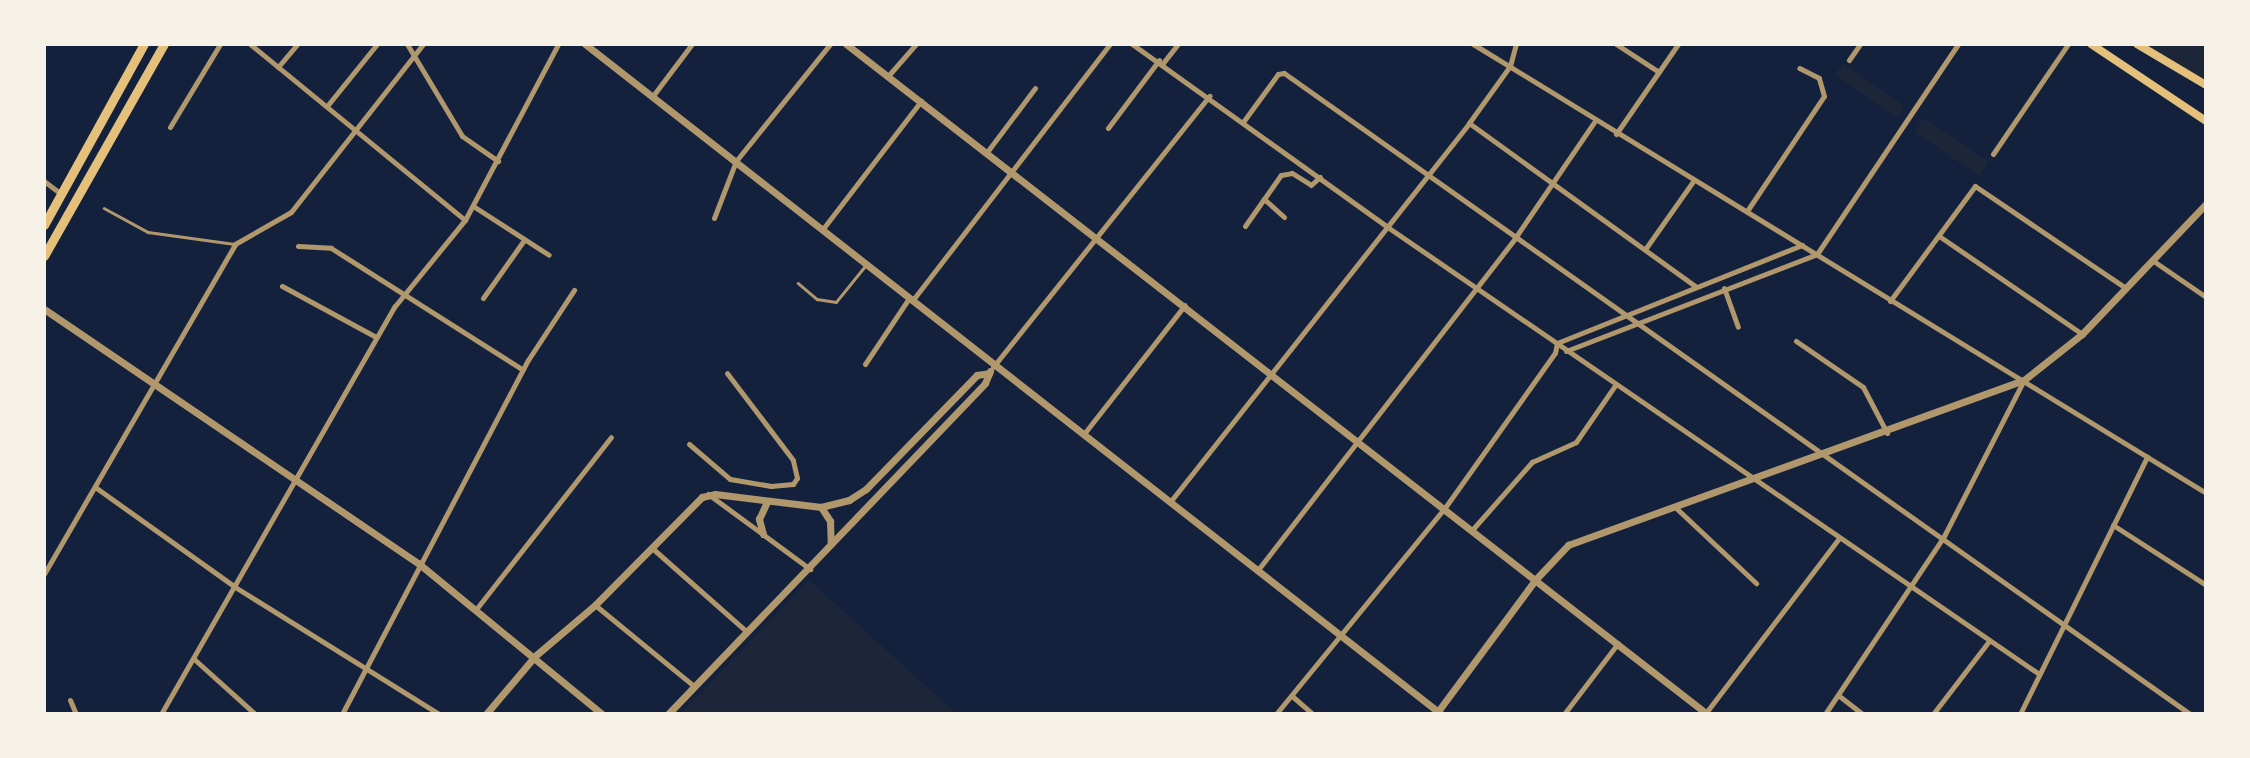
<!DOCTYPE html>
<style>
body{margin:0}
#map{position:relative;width:2250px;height:758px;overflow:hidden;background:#14213d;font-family:Karla,sans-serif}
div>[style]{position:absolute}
.green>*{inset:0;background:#1d2539;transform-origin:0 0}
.service>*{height:2.5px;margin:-1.25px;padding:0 1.25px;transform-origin:1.25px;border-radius:1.25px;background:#b1986c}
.minor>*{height:5px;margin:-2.5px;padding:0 2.5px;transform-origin:2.5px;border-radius:2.5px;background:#b1986c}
.tertiary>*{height:7px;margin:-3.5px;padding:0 3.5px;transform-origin:3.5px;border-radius:3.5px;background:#b1986c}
.secondary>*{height:8px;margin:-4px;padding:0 4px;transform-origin:4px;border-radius:4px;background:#e5c07b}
.primary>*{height:9px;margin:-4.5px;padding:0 4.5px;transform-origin:4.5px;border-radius:4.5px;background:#e5c07b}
span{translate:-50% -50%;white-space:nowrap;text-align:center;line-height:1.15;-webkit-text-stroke:6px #f6f1e7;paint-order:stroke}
.frame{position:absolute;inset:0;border:46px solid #f6f1e7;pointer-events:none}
</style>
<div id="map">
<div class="green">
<i style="clip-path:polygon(2137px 44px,2206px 44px,2206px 85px)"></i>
<i style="left:1843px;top:63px;width:75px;height:14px;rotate:35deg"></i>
<i style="left:1924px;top:118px;width:78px;height:17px;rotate:34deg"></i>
<i style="clip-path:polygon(809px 580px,957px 714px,680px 714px)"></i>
</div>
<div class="service">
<i style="left:104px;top:208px;width:50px;rotate:28.6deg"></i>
<i style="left:148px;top:232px;width:87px;rotate:7.9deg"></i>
<i style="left:798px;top:283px;width:25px;rotate:40deg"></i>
<i style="left:817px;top:299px;width:19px;rotate:9deg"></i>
<i style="left:836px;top:302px;width:46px;rotate:-51.1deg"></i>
</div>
<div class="minor">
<i style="left:250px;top:44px;width:278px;rotate:39.3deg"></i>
<i style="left:407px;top:44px;width:107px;rotate:59.1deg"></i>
<i style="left:462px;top:136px;width:44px;rotate:34.8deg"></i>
<i style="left:1132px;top:44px;width:312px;rotate:35.6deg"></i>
<i style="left:1386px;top:226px;width:792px;rotate:34.45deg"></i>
<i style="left:1473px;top:44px;width:860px;rotate:31.49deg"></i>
<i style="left:1616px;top:44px;width:51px;rotate:33.1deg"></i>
<i style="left:1849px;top:60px;width:19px;rotate:-55deg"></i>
<i style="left:1163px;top:63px;width:24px;rotate:-52deg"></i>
<i style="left:278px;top:67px;width:30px;rotate:-50deg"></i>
<i style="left:888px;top:76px;width:43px;rotate:-48.8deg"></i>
<i style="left:652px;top:97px;width:66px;rotate:-53deg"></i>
<i style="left:327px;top:106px;width:80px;rotate:-51.1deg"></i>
<i style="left:1243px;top:122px;width:59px;rotate:-53.9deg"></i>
<i style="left:1278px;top:74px;width:6px;rotate:-9deg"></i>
<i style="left:1284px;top:73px;width:1110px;rotate:35.28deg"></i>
<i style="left:1469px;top:123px;width:280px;rotate:35.8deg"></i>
<i style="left:170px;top:127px;width:97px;rotate:-58.9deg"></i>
<i style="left:1108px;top:128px;width:85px;rotate:-53.1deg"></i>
<i style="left:1616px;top:134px;width:109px;rotate:-55.4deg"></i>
<i style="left:987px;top:152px;width:80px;rotate:-53.1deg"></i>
<i style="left:1993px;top:154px;width:133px;rotate:-55.7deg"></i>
<i style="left:44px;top:181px;width:21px;rotate:37deg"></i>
<i style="left:473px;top:206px;width:90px;rotate:32.8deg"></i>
<i style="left:1747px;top:211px;width:138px;rotate:-56.2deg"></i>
<i style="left:1824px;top:96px;width:19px;rotate:-106deg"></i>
<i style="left:1819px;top:78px;width:22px;rotate:-153deg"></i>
<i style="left:1284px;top:217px;width:27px;rotate:-138deg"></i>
<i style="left:1264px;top:199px;width:29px;rotate:-55deg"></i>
<i style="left:1281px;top:175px;width:11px;rotate:-10deg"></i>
<i style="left:1292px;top:173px;width:22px;rotate:32deg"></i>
<i style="left:1311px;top:185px;width:12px;rotate:-42deg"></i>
<i style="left:714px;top:218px;width:61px;rotate:-68.9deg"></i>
<i style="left:736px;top:161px;width:150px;rotate:-51.2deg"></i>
<i style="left:1245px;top:226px;width:33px;rotate:-55deg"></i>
<i style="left:822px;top:230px;width:163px;rotate:-52.5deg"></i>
<i style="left:1939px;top:236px;width:173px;rotate:34.4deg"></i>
<i style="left:298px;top:246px;width:33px;rotate:3deg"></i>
<i style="left:331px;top:248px;width:227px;rotate:32.4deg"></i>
<i style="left:1646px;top:248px;width:83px;rotate:-54.8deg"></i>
<i style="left:2152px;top:260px;width:65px;rotate:34.4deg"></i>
<i style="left:282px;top:286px;width:107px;rotate:28.5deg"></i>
<i style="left:1724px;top:288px;width:41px;rotate:70.3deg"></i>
<i style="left:483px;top:298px;width:71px;rotate:-54.7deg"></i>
<i style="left:912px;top:301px;width:324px;rotate:-52.4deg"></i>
<i style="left:1890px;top:301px;width:143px;rotate:-53.5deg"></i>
<i style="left:1975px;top:186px;width:180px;rotate:34.1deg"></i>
<i style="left:1796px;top:341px;width:81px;rotate:34.5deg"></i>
<i style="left:1863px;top:387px;width:52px;rotate:62.4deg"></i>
<i style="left:1566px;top:351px;width:269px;rotate:-21.1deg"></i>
<i style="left:1817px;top:254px;width:253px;rotate:-56.1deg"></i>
<i style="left:865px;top:364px;width:79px;rotate:-56.3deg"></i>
<i style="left:993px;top:367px;width:347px;rotate:-51.4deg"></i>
<i style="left:1083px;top:435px;width:165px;rotate:-51.9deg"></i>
<i style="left:689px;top:444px;width:54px;rotate:40.5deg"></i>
<i style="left:730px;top:479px;width:42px;rotate:9.7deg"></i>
<i style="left:771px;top:486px;width:22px;rotate:-5deg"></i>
<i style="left:793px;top:484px;width:7px;rotate:-56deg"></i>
<i style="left:797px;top:478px;width:18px;rotate:-103deg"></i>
<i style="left:793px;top:460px;width:109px;rotate:-127.2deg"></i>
<i style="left:95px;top:487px;width:172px;rotate:35.5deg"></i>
<i style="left:235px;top:587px;width:240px;rotate:31.9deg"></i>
<i style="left:708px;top:494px;width:127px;rotate:36.3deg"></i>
<i style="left:1170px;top:502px;width:483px;rotate:-51.7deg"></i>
<i style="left:1469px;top:123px;width:70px;rotate:-54.3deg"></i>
<i style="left:1510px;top:66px;width:23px;rotate:-75deg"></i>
<i style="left:1676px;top:508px;width:110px;rotate:43.2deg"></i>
<i style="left:2113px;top:525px;width:111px;rotate:32.8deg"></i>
<i style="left:1472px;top:530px;width:91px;rotate:-48.6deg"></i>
<i style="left:1532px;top:462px;width:48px;rotate:-24.4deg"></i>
<i style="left:1576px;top:442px;width:70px;rotate:-55.4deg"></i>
<i style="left:652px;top:548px;width:124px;rotate:41.4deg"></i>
<i style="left:1257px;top:571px;width:421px;rotate:-52.2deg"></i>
<i style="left:1515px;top:238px;width:140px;rotate:-55.7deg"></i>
<i style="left:44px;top:574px;width:381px;rotate:-59.9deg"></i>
<i style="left:235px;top:244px;width:64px;rotate:-29.7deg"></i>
<i style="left:291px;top:212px;width:214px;rotate:-51.8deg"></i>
<i style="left:595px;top:605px;width:128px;rotate:39.3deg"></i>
<i style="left:477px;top:608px;width:217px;rotate:-51.9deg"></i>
<i style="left:194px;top:659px;width:82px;rotate:42deg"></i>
<i style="left:1838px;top:695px;width:31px;rotate:38deg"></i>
<i style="left:1292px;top:696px;width:28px;rotate:41deg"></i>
<i style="left:70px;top:700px;width:15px;rotate:67deg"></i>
<i style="left:161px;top:714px;width:470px;rotate:-60.2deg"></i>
<i style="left:395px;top:306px;width:111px;rotate:-50.9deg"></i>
<i style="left:465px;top:220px;width:199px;rotate:-62.1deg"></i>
<i style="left:342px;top:714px;width:400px;rotate:-62.3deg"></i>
<i style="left:528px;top:360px;width:84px;rotate:-56.7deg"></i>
<i style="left:1276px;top:714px;width:265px;rotate:-50.7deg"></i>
<i style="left:1444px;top:509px;width:191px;rotate:-54.6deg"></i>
<i style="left:1555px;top:353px;width:10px;rotate:-79deg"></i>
<i style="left:1557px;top:343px;width:264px;rotate:-21.8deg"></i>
<i style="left:1564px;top:714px;width:89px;rotate:-52.7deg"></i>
<i style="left:1705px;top:714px;width:221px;rotate:-52.7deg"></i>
<i style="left:1825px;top:714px;width:212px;rotate:-56.2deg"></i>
<i style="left:1943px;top:538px;width:178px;rotate:-62.9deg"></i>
<i style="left:1933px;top:714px;width:92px;rotate:-52.5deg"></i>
<i style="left:2020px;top:714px;width:287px;rotate:-63.7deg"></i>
</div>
<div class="tertiary">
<i style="left:585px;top:44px;width:1087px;rotate:38.05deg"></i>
<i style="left:846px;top:44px;width:1091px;rotate:37.89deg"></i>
<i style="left:44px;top:309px;width:452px;rotate:34.2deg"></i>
<i style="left:418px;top:563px;width:238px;rotate:39.4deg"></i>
<i style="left:821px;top:507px;width:17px;rotate:57deg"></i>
<i style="left:830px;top:521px;width:23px;rotate:88deg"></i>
<i style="left:763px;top:534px;width:16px;rotate:-105deg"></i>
<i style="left:759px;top:519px;width:19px;rotate:-65deg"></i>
<i style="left:486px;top:714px;width:76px;rotate:-49.8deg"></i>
<i style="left:535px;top:656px;width:79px;rotate:-40.4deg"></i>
<i style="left:595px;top:605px;width:152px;rotate:-45.3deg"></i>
<i style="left:702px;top:497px;width:13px;rotate:-13deg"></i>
<i style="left:715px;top:494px;width:107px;rotate:7deg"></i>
<i style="left:821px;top:507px;width:29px;rotate:-14deg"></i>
<i style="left:849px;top:500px;width:20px;rotate:-33deg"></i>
<i style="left:866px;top:489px;width:159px;rotate:-45.8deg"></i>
<i style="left:977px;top:375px;width:12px;rotate:-9deg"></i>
<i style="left:668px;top:714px;width:458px;rotate:-46.2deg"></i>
<i style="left:985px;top:383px;width:13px;rotate:-67deg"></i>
<i style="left:1436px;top:714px;width:168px;rotate:-53.5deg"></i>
<i style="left:1536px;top:579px;width:47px;rotate:-46.7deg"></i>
<i style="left:1568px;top:545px;width:485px;rotate:-19.9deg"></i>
<i style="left:2024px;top:380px;width:74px;rotate:-38.4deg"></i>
<i style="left:2082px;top:334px;width:180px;rotate:-46.4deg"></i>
</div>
<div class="secondary">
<i style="left:2091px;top:44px;width:138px;rotate:33.8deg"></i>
<i style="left:2137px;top:44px;width:80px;rotate:30.7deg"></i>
</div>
<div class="primary">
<i style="left:44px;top:225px;width:207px;rotate:-61.1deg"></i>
<i style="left:44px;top:256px;width:244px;rotate:-60.5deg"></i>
</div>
<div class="frame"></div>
</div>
